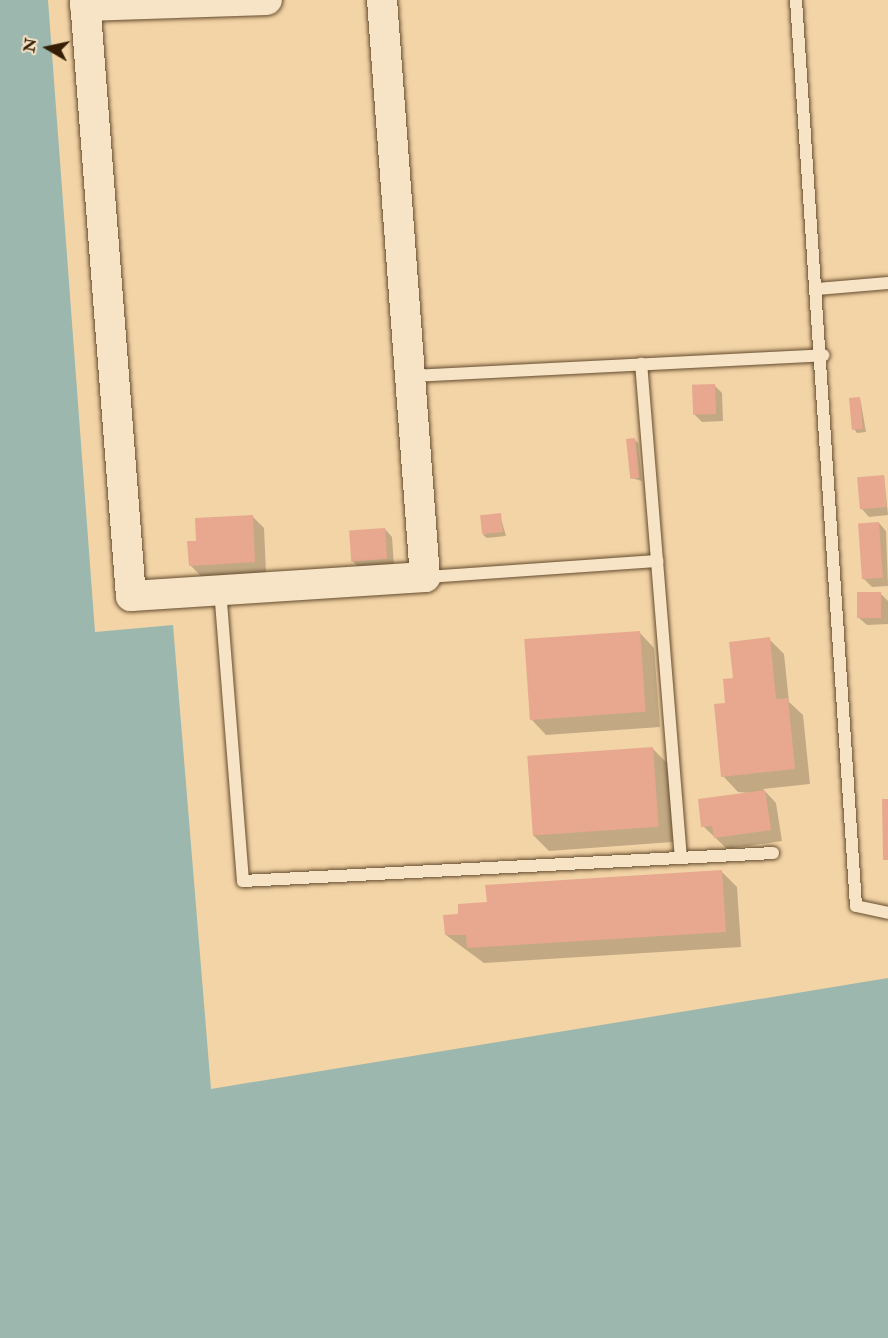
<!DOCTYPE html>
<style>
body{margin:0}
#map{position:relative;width:888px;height:1338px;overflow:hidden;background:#f3d4a6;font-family:"IM FELL Double Pica",serif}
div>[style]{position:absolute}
.water>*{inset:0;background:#9cb7ad}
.shadow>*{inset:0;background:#0003}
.building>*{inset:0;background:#e7a88f;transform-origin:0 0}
.roads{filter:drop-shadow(0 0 2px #644c2e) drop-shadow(0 0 2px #644c2e)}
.service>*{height:12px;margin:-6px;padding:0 6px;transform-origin:6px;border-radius:6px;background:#f7e3c5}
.tertiary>*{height:30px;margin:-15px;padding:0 15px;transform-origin:15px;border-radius:15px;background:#f7e3c5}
span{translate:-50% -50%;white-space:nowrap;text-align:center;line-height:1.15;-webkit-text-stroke:6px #f7e3c5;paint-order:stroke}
.north{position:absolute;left:18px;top:18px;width:60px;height:60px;-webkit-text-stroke:4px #f7e3c5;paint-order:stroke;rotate:279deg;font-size:16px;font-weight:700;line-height:24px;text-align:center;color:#351e06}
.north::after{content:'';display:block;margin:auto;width:21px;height:27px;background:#351e06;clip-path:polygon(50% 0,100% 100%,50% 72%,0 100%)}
</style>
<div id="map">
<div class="water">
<i style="clip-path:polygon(0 0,48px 0,95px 632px,173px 625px,211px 1089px,888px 978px,888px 1338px,0 1338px)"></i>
</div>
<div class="shadow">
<i style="clip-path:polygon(714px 385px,722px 393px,723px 421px,702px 422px,694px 414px)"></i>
<i style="clip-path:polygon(860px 398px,866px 432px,857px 433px,854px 429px)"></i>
<i style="clip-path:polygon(634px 439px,638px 443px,642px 481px,631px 478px)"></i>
<i style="clip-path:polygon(884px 476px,888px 515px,869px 517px,862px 509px)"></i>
<i style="clip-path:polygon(500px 515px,506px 536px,487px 538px,483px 535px)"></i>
<i style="clip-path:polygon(252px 516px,264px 528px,266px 573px,202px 577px,190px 565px,198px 542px)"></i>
<i style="clip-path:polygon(879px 523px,886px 531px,888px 586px,872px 587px,864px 579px)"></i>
<i style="clip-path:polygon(385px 529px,392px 537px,394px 566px,360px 568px,352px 561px)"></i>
<i style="clip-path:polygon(880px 593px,888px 601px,888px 624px,867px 625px,859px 618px)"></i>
<i style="clip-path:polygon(639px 632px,654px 648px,660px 727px,546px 735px,531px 719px)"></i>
<i style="clip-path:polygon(769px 639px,784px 654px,789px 702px,803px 715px,810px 784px,763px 789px,776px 803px,782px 841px,727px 849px,703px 826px,750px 793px,738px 792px,723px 776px,727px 704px,734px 680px)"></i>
<i style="clip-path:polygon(652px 748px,668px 764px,673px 842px,549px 851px,533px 835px)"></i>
<i style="clip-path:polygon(722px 872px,737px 887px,741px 947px,484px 963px,446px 935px)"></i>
</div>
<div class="building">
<i style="left:715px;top:384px;width:30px;height:23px;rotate:88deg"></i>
<i style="left:860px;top:397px;width:32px;height:11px;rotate:85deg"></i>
<i style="left:635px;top:438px;width:40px;height:9px;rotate:84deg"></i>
<i style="left:884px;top:475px;width:32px;height:27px;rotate:85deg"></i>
<i style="left:501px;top:513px;width:19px;height:21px;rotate:84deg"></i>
<i style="clip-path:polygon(253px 515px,255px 562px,189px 566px,187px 541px,196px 541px,195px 518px)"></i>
<i style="left:879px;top:522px;width:56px;height:21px;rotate:86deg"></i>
<i style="left:385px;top:528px;width:31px;height:36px;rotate:86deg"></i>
<i style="left:857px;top:592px;width:24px;height:26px"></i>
<i style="left:640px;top:631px;width:81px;height:116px;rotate:86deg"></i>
<i style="clip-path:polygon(770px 637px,776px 699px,788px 698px,795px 769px,721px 777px,714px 704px,725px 703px,723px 679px,733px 678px,729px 642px)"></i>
<i style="left:653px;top:747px;width:80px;height:126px;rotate:86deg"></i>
<i style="clip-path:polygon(765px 790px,771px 830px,714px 838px,712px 826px,701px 827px,698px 799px)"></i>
<i style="clip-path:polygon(882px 799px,888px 799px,888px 860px,883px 860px)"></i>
<i style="clip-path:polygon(722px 870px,726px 932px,467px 948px,466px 935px,445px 935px,443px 915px,458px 914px,458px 904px,487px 902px,485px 885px)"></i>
</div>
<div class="roads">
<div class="service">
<i style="left:796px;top:0;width:908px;rotate:86.21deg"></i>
<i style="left:856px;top:906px;width:33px;rotate:12deg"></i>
<i style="left:817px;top:289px;width:71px;rotate:-4.8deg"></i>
<i style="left:413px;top:376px;width:411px;rotate:-2.9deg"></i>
<i style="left:657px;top:561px;width:298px;rotate:85.4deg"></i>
<i style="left:426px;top:577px;width:232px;rotate:-4deg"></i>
<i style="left:657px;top:561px;width:198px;rotate:-94.6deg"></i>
<i style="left:220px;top:589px;width:293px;rotate:85.5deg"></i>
<i style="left:243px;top:881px;width:531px;rotate:-3.02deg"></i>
</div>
<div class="tertiary">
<i style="left:85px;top:0;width:598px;rotate:85.59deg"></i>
<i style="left:131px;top:596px;width:295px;rotate:-3.7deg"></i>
<i style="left:425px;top:577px;width:579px;rotate:-94.26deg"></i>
<i style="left:85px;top:6px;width:182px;rotate:-1.9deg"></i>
</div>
</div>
<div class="north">N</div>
</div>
